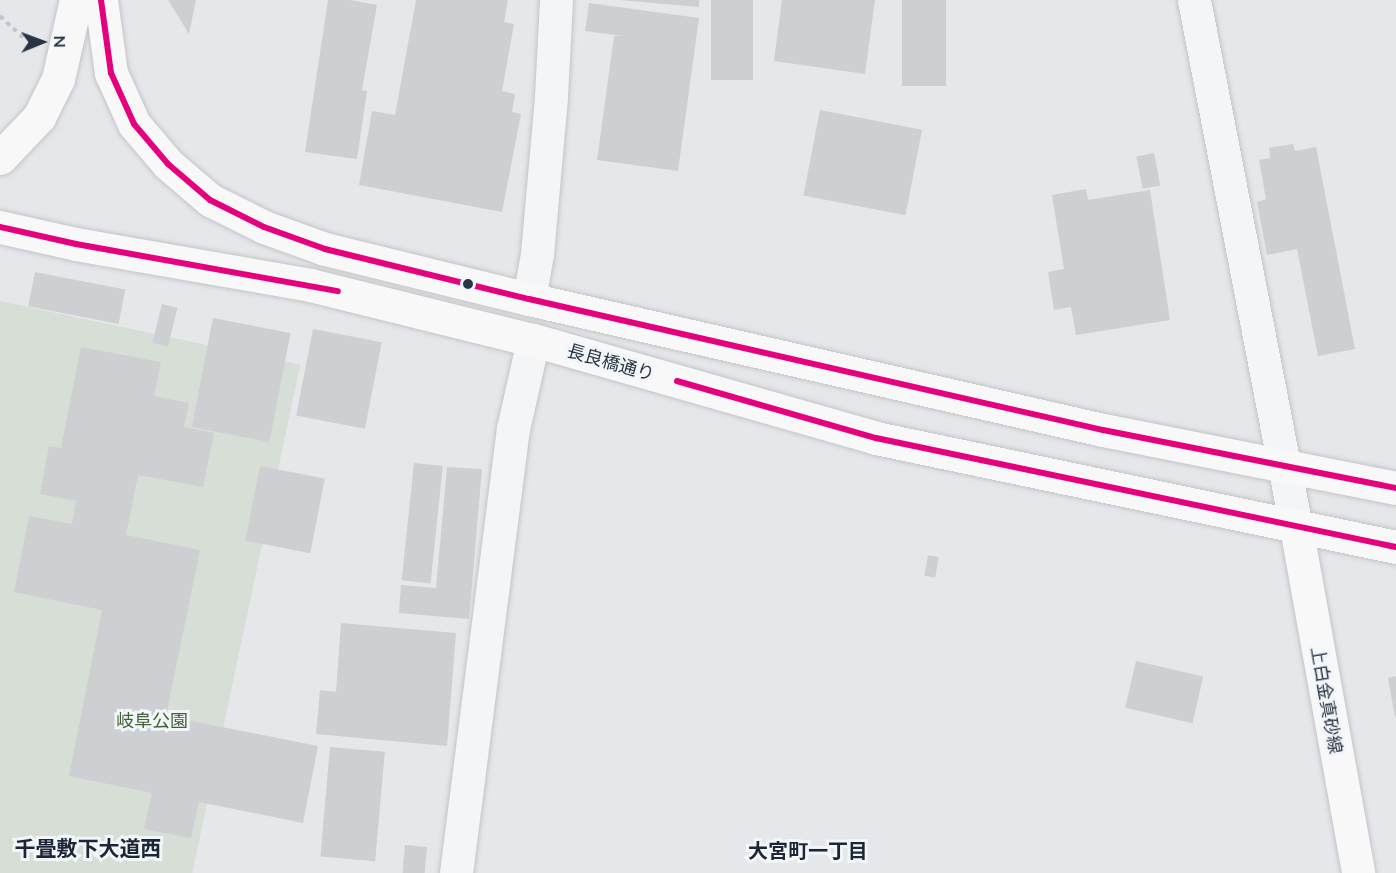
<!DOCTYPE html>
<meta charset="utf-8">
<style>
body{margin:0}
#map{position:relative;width:1396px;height:873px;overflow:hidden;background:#e5e7ea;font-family:Lato,"Noto Sans JP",sans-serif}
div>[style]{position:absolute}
.green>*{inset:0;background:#d6ded5;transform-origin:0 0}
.building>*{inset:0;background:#cdcfd3;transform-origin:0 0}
.path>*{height:4px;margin-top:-2px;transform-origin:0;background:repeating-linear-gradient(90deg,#c3c5ca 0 4.5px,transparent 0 9px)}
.roads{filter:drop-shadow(0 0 2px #c3c5c8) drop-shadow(0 0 2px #c3c5c8)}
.minor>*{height:33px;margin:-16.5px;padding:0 16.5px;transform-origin:16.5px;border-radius:16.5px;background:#f4f5f7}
.tertiary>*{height:33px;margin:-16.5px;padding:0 16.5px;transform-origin:16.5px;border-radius:16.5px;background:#f4f5f7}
.secondary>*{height:33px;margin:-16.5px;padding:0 16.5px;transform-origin:16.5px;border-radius:16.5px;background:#f8f8f8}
.trunk>*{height:33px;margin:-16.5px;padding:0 16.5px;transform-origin:16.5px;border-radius:16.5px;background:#f8f8f8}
.bus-1>*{height:6px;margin:-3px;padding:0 3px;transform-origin:3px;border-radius:3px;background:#e5007d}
.dots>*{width:16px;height:16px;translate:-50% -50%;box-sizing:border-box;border:3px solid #f3f6f9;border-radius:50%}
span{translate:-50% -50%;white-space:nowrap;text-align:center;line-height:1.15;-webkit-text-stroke:6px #f3f6f9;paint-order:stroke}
.street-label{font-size:18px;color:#293545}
.park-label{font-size:18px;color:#416236}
.neighbourhood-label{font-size:20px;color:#1c2636;font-weight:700}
.quarter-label{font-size:21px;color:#1c2636;font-weight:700}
.north{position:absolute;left:12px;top:12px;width:60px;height:60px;-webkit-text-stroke:4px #f3f6f9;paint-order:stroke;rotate:89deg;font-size:16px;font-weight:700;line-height:24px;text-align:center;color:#293545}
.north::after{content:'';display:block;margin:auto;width:21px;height:27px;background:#293545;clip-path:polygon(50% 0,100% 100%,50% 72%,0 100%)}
</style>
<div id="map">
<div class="green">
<i style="left:0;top:301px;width:307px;height:572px;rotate:12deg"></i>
</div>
<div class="building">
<i style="clip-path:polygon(168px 0,196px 0,189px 34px)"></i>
<i style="clip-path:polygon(328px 0,350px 0,377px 5px,362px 90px,367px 91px,357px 159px,305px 152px)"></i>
<i style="clip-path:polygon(416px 0,508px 0,504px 22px,514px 24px,502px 91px,515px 94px,512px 112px,521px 114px,502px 212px,359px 185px,372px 111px,395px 115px)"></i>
<i style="clip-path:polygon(619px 0,699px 0,699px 7px)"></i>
<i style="left:711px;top:0;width:42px;height:80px"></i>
<i style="clip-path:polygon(782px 0,875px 0,865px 74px,774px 61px)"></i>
<i style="left:902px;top:0;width:44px;height:86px"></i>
<i style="clip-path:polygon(589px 3px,699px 18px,678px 171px,597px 160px,614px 36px,623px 36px,585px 31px)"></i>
<i style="left:820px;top:110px;width:104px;height:87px;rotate:11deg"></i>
<i style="clip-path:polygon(1293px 144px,1295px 151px,1316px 147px,1355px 349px,1318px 356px,1297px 249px,1267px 255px,1257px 202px,1266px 199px,1259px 160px,1270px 158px,1269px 148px)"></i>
<i style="left:1154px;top:153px;width:33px;height:18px;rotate:79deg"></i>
<i style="clip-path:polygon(1086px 189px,1088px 200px,1150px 190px,1170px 320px,1076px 335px,1071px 307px,1054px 310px,1048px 272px,1064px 269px,1052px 195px)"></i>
<i style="left:35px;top:272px;width:92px;height:35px;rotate:11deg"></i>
<i style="left:162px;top:304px;width:16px;height:40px;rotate:14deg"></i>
<i style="left:213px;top:318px;width:79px;height:111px;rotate:11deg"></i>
<i style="left:313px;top:329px;width:70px;height:88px;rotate:11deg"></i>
<i style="clip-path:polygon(81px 347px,161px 362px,154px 396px,189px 403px,184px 427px,214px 433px,203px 487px,138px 475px,126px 535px,200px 550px,166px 716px,318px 746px,303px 823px,199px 802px,191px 838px,144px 829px,152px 793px,69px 776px,102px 610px,14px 592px,29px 516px,72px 524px,76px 501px,40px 494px,49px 446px,61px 448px)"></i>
<i style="left:414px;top:463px;width:29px;height:118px;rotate:6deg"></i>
<i style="left:260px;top:466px;width:66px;height:76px;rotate:11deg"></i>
<i style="clip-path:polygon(447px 467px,482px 469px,469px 619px,399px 613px,401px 585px,436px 588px)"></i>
<i style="left:928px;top:555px;width:11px;height:21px;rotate:10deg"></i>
<i style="clip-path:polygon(341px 623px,456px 633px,447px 746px,316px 734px,320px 690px,336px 692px)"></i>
<i style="left:1136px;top:661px;width:69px;height:48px;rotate:13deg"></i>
<i style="clip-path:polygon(1396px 676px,1396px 717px,1395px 717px,1388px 678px)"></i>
<i style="left:330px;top:747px;width:55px;height:110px;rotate:5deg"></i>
<i style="left:405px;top:845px;width:22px;height:28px;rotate:5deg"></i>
</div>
<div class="path">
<i style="left:0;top:16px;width:33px;rotate:43deg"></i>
</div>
<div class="roads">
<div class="minor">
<i style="left:529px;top:299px;width:46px;rotate:-79.9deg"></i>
<i style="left:537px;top:254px;width:159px;rotate:-84.9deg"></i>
<i style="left:551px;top:96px;width:96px;rotate:-87deg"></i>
<i style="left:456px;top:873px;width:448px;rotate:-82.7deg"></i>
<i style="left:513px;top:429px;width:91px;rotate:-77.3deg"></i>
</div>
<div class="tertiary">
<i style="left:1194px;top:0;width:537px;rotate:79.05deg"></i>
</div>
<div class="secondary">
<i style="left:1296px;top:527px;width:352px;rotate:79.8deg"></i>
</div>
<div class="trunk">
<i style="left:101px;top:0;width:74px;rotate:82.2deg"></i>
<i style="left:111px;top:73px;width:56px;rotate:65.7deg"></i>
<i style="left:134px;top:124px;width:52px;rotate:49.6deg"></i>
<i style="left:168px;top:164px;width:55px;rotate:40.6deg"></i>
<i style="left:210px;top:200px;width:60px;rotate:26.6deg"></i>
<i style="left:264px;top:227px;width:65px;rotate:19.8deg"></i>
<i style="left:325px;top:249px;width:210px;rotate:13.8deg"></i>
<i style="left:529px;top:299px;width:589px;rotate:12.86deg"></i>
<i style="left:1103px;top:430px;width:299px;rotate:11.2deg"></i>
<i style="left:0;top:158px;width:57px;rotate:-46.4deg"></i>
<i style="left:39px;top:117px;width:42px;rotate:-63.4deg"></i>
<i style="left:58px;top:79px;width:81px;rotate:-77.2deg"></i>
<i style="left:0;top:227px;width:78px;rotate:12.6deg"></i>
<i style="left:76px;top:244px;width:238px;rotate:9.9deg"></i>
<i style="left:310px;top:285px;width:230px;rotate:13.9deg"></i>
<i style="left:533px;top:340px;width:357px;rotate:15.9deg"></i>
<i style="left:876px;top:438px;width:531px;rotate:11.84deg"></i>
</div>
</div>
<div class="bus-1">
<i style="left:101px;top:0;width:74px;rotate:82.2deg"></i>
<i style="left:111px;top:73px;width:56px;rotate:65.7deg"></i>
<i style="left:134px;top:124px;width:52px;rotate:49.6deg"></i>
<i style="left:168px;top:164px;width:55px;rotate:40.6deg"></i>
<i style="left:210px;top:200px;width:60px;rotate:26.6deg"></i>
<i style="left:264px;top:227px;width:65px;rotate:19.8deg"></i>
<i style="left:325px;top:249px;width:210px;rotate:13.8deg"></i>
<i style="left:529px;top:299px;width:589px;rotate:12.86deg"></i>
<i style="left:1103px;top:430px;width:299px;rotate:11.2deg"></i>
<i style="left:0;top:227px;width:78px;rotate:12.6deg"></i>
<i style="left:76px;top:244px;width:266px;rotate:10.2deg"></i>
<i style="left:677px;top:381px;width:207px;rotate:16deg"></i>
<i style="left:876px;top:438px;width:531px;rotate:11.84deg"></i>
</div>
<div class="dots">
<i style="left:468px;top:284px;background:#293545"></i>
</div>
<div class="street-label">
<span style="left:611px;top:362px;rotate:16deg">長良橋通り</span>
<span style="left:1327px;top:700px;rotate:80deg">上白金真砂線</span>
</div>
<div class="park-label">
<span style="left:152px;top:720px">岐阜公園</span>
</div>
<div class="neighbourhood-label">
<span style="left:808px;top:850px">大宮町一丁目</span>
</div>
<div class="quarter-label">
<span style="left:88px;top:848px">千畳敷下大道西</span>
</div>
<div class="north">N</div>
</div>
